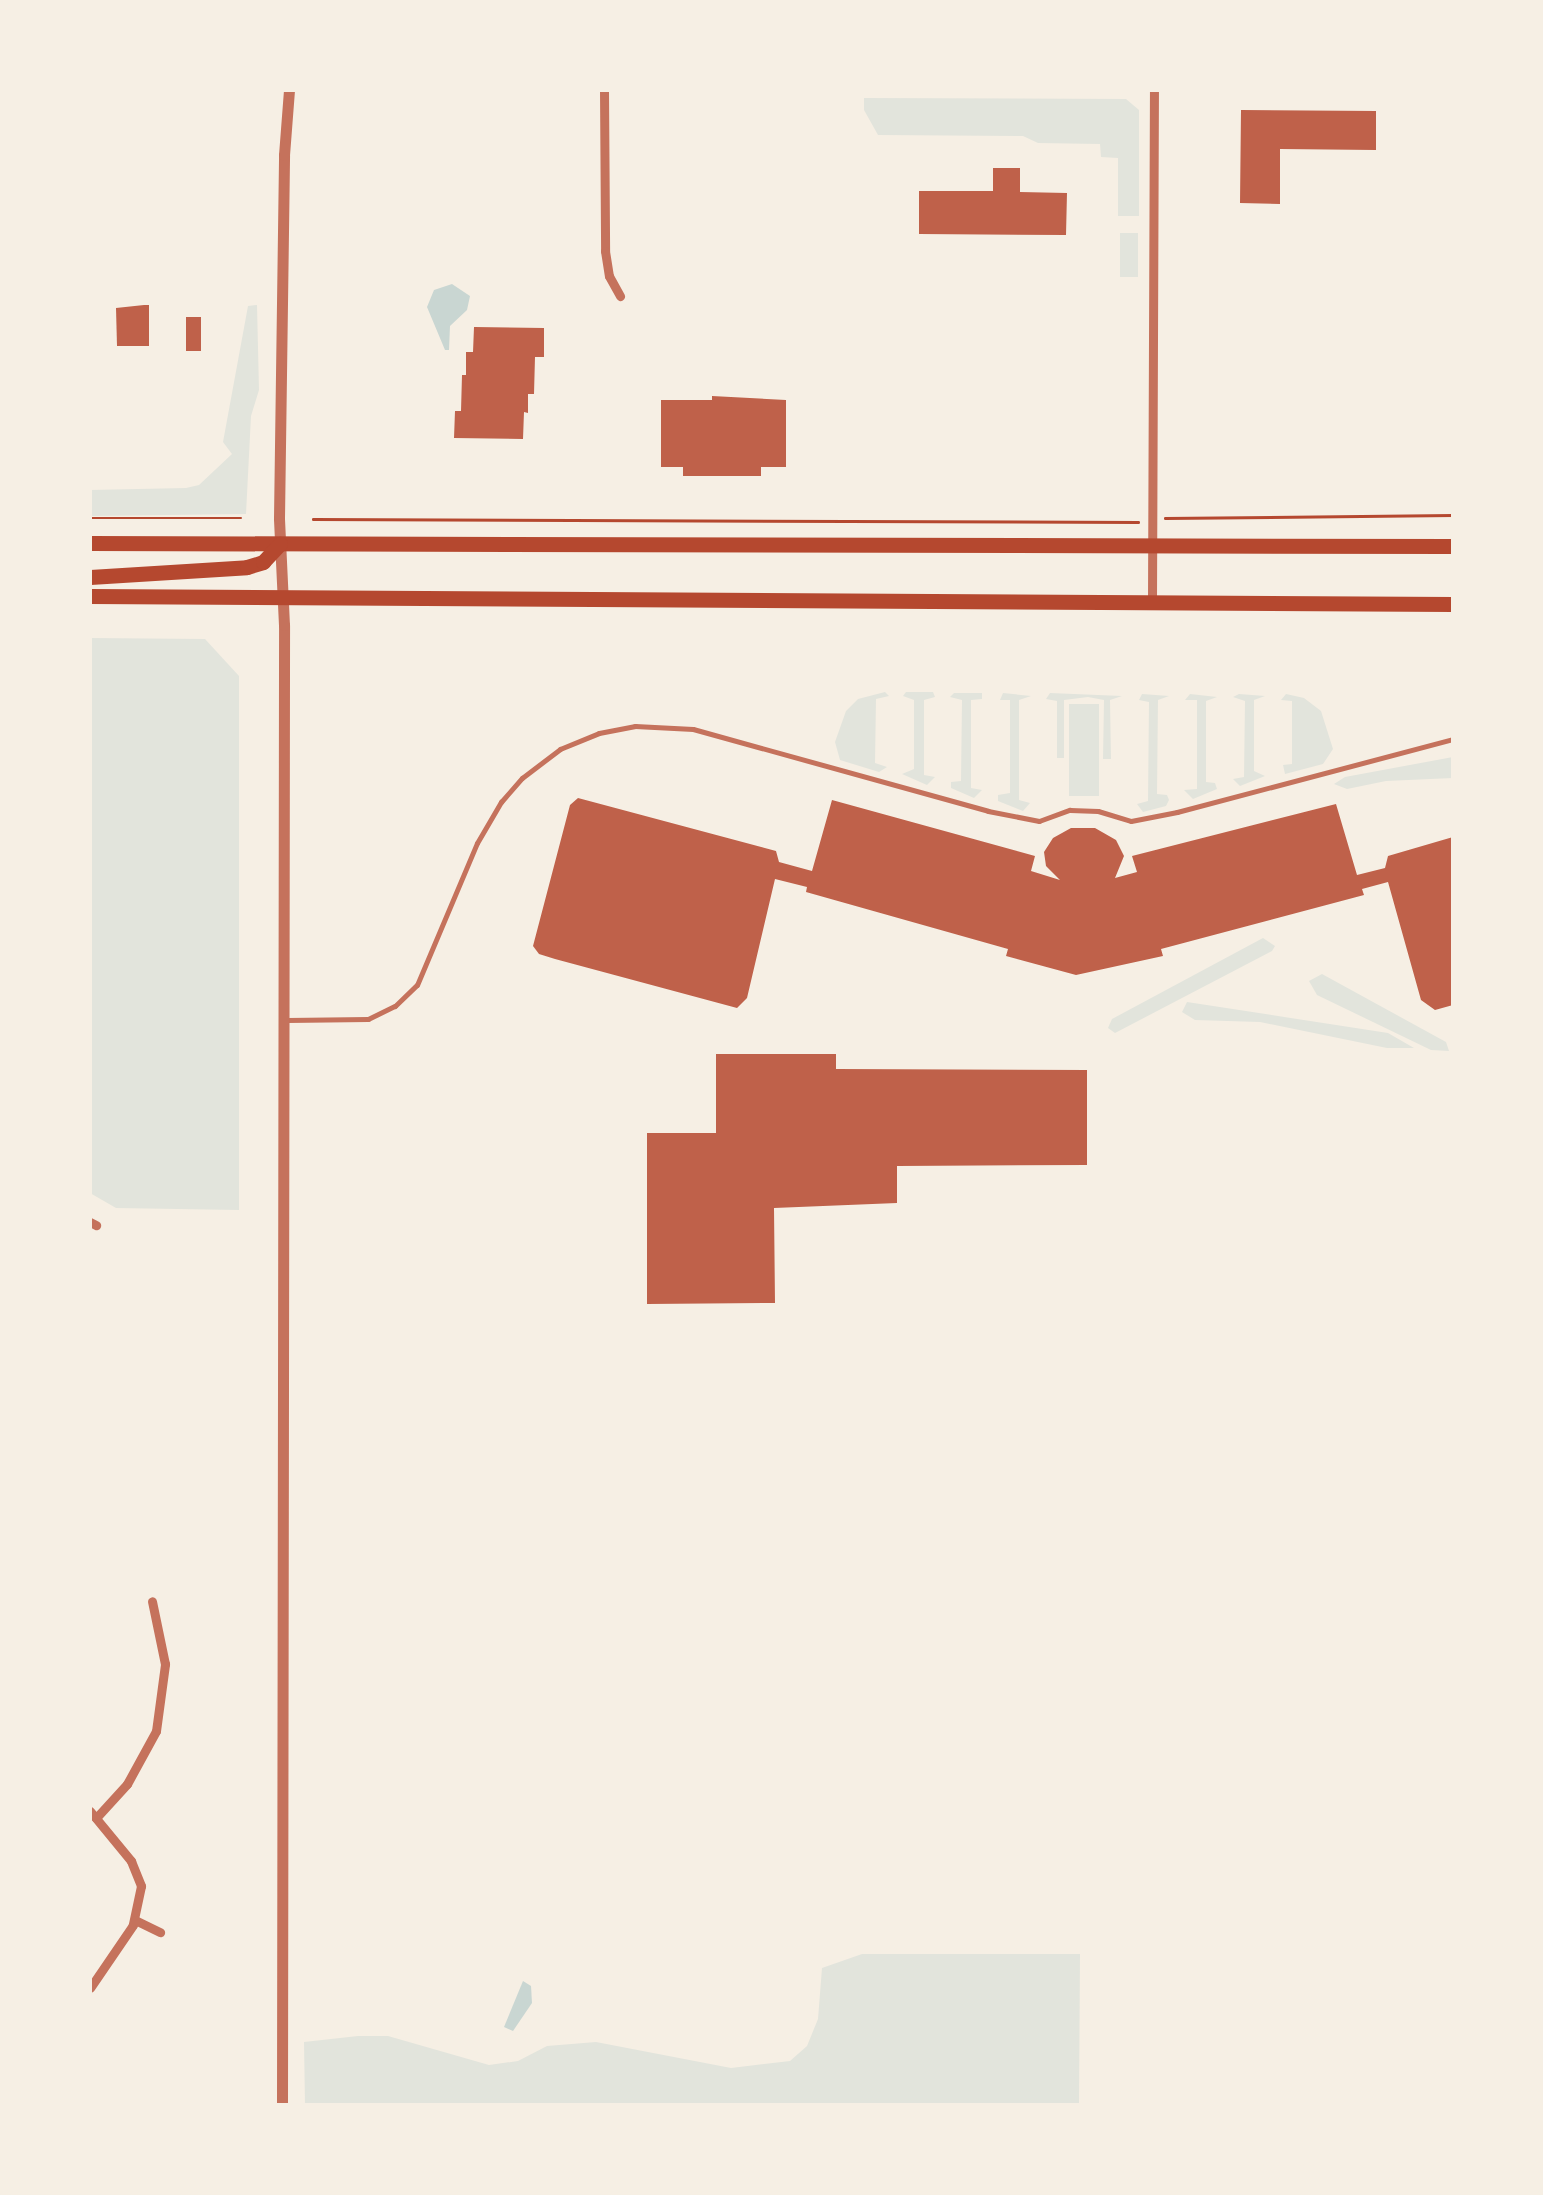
<!DOCTYPE html>
<style>
body{margin:0}
#map{position:relative;width:1543px;height:2195px;overflow:hidden;background:#f6efe4;font-family:Poppins,sans-serif}
div>[style]{position:absolute}
.green>*{inset:0;background:#e2e4dc;transform-origin:0 0}
.water>*{inset:0;background:#c9d6d2}
.building>*{inset:0;background:#bf614a;transform-origin:0 0}
.path>*{height:2.5px;margin:-1.25px;padding:0 1.25px;transform-origin:1.25px;border-radius:1.25px;background:#b5482f}
.service>*{height:5px;margin:-2.5px;padding:0 2.5px;transform-origin:2.5px;border-radius:2.5px;background:#c5725c}
.minor>*{height:9px;margin:-4.5px;padding:0 4.5px;transform-origin:4.5px;border-radius:4.5px;background:#c5725c}
.tertiary>*{height:11px;margin:-5.5px;padding:0 5.5px;transform-origin:5.5px;border-radius:5.5px;background:#c5725c}
.primary>*{height:15px;margin:-7.5px;padding:0 7.5px;transform-origin:7.5px;border-radius:7.5px;background:#b5482f}
span{translate:-50% -50%;white-space:nowrap;text-align:center;line-height:1.15;-webkit-text-stroke:10px #f6efe4;paint-order:stroke}
.frame{position:absolute;inset:0;border:92px solid #f6efe4;pointer-events:none}
</style>
<div id="map">
<div class="green">
<i style="clip-path:polygon(864px 98px,1126px 99px,1139px 110px,1139px 216px,1118px 216px,1118px 158px,1101px 157px,1100px 144px,1038px 143px,1023px 136px,878px 135px,864px 110px)"></i>
<i style="left:1120px;top:233px;width:18px;height:44px"></i>
<i style="clip-path:polygon(257px 305px,259px 390px,251px 416px,246px 514px,90px 516px,90px 490px,186px 488px,199px 485px,232px 454px,223px 442px,248px 306px)"></i>
<i style="clip-path:polygon(90px 638px,205px 639px,239px 676px,239px 1210px,116px 1208px,90px 1193px)"></i>
<i style="clip-path:polygon(885px 692px,889px 696px,876px 699px,875px 763px,887px 767px,879px 772px,840px 760px,835px 742px,846px 711px,858px 699px)"></i>
<i style="clip-path:polygon(933px 692px,935px 697px,924px 700px,924px 775px,935px 777px,927px 785px,902px 774px,914px 769px,914px 700px,903px 696px,906px 692px)"></i>
<i style="clip-path:polygon(982px 693px,982px 699px,971px 700px,971px 788px,982px 790px,974px 798px,951px 788px,951px 782px,961px 781px,962px 700px,950px 697px,954px 693px)"></i>
<i style="clip-path:polygon(1003px 693px,1031px 696px,1019px 700px,1019px 800px,1030px 803px,1023px 811px,998px 801px,998px 795px,1010px 793px,1010px 700px,1000px 700px)"></i>
<i style="clip-path:polygon(1050px 693px,1122px 696px,1110px 700px,1111px 759px,1103px 759px,1104px 700px,1088px 697px,1064px 700px,1064px 758px,1057px 758px,1057px 701px,1046px 699px)"></i>
<i style="clip-path:polygon(1142px 694px,1169px 696px,1158px 700px,1157px 794px,1167px 795px,1169px 800px,1166px 806px,1143px 812px,1137px 804px,1148px 801px,1149px 702px,1139px 700px)"></i>
<i style="clip-path:polygon(1190px 694px,1217px 697px,1206px 701px,1206px 782px,1215px 783px,1217px 789px,1193px 799px,1184px 790px,1197px 789px,1197px 700px,1185px 700px)"></i>
<i style="clip-path:polygon(1239px 694px,1265px 696px,1254px 700px,1254px 771px,1265px 776px,1240px 786px,1233px 779px,1244px 777px,1245px 701px,1233px 697px)"></i>
<i style="clip-path:polygon(1286px 694px,1304px 698px,1321px 711px,1333px 749px,1323px 764px,1285px 774px,1283px 765px,1292px 764px,1292px 701px,1281px 700px)"></i>
<i style="left:1069px;top:704px;width:30px;height:92px"></i>
<i style="clip-path:polygon(1453px 757px,1453px 778px,1386px 781px,1347px 789px,1334px 784px,1345px 777px)"></i>
<i style="clip-path:polygon(1263px 938px,1275px 946px,1272px 951px,1115px 1033px,1108px 1028px,1112px 1019px)"></i>
<i style="clip-path:polygon(1322px 974px,1446px 1042px,1449px 1051px,1431px 1050px,1317px 995px,1309px 981px)"></i>
<i style="clip-path:polygon(1187px 1002px,1388px 1033px,1414px 1048px,1387px 1048px,1260px 1022px,1195px 1020px,1182px 1012px)"></i>
<i style="clip-path:polygon(862px 1954px,1080px 1954px,1079px 2105px,305px 2105px,304px 2042px,358px 2036px,388px 2036px,489px 2065px,518px 2061px,547px 2046px,596px 2042px,731px 2068px,790px 2061px,807px 2046px,818px 2019px,822px 1968px)"></i>
</div>
<div class="water">
<i style="clip-path:polygon(452px 284px,470px 296px,467px 310px,450px 326px,449px 350px,445px 350px,427px 307px,434px 290px)"></i>
<i style="clip-path:polygon(523px 1981px,531px 1986px,532px 2003px,513px 2031px,504px 2027px)"></i>
</div>
<div class="building">
<i style="clip-path:polygon(1241px 110px,1376px 111px,1376px 150px,1280px 149px,1280px 204px,1240px 203px)"></i>
<i style="clip-path:polygon(993px 168px,1020px 168px,1020px 192px,1067px 193px,1066px 235px,919px 234px,919px 191px,993px 191px)"></i>
<i style="clip-path:polygon(144px 305px,149px 305px,149px 346px,117px 346px,116px 308px)"></i>
<i style="left:186px;top:317px;width:15px;height:34px"></i>
<i style="clip-path:polygon(474px 327px,544px 328px,544px 357px,535px 357px,534px 394px,528px 394px,528px 413px,524px 412px,523px 439px,454px 438px,455px 411px,461px 411px,462px 375px,466px 375px,466px 352px,473px 352px)"></i>
<i style="clip-path:polygon(712px 396px,786px 400px,786px 467px,761px 467px,761px 476px,683px 476px,683px 467px,661px 467px,661px 400px,712px 400px)"></i>
<i style="clip-path:polygon(578px 798px,776px 851px,779px 862px,812px 871px,832px 800px,1035px 856px,1031px 871px,1060px 880px,1046px 866px,1044px 852px,1053px 838px,1071px 828px,1095px 828px,1116px 840px,1124px 856px,1115px 878px,1137px 872px,1132px 856px,1336px 804px,1357px 875px,1385px 868px,1388px 856px,1453px 837px,1453px 1005px,1435px 1010px,1421px 1000px,1388px 882px,1362px 889px,1364px 895px,1161px 949px,1163px 956px,1076px 975px,1006px 956px,1008px 949px,806px 892px,807px 887px,775px 879px,747px 998px,737px 1008px,555px 959px,539px 954px,533px 946px,570px 805px)"></i>
<i style="clip-path:polygon(716px 1054px,836px 1054px,836px 1069px,1087px 1070px,1087px 1165px,897px 1166px,897px 1203px,774px 1208px,775px 1303px,647px 1304px,647px 1133px,716px 1133px)"></i>
</div>
<div class="path">
<i style="left:90px;top:518px;width:151px"></i>
<i style="left:1165px;top:518px;width:288px;rotate:-0.6deg"></i>
<i style="left:313px;top:519px;width:825px;rotate:0.21deg"></i>
</div>
<div class="service">
<i style="left:287px;top:1020px;width:81px;rotate:-0.7deg"></i>
<i style="left:368px;top:1019px;width:30px;rotate:-26deg"></i>
<i style="left:395px;top:1006px;width:30px;rotate:-44deg"></i>
<i style="left:417px;top:985px;width:154px;rotate:-67.1deg"></i>
<i style="left:477px;top:843px;width:48px;rotate:-59.7deg"></i>
<i style="left:501px;top:802px;width:32px;rotate:-49deg"></i>
<i style="left:522px;top:778px;width:48px;rotate:-37.3deg"></i>
<i style="left:560px;top:749px;width:42px;rotate:-22.3deg"></i>
<i style="left:599px;top:733px;width:37px;rotate:-11deg"></i>
<i style="left:635px;top:726px;width:58px;rotate:3deg"></i>
<i style="left:693px;top:729px;width:306px;rotate:15.5deg"></i>
<i style="left:988px;top:811px;width:52px;rotate:11.1deg"></i>
<i style="left:1039px;top:821px;width:33px;rotate:-20deg"></i>
<i style="left:1070px;top:810px;width:28px;rotate:2deg"></i>
<i style="left:1098px;top:811px;width:34px;rotate:17deg"></i>
<i style="left:1131px;top:821px;width:47px;rotate:-11.1deg"></i>
<i style="left:1177px;top:812px;width:285px;rotate:-14.8deg"></i>
</div>
<div class="minor">
<i style="left:604px;top:90px;width:161px;rotate:89.6deg"></i>
<i style="left:605px;top:251px;width:25px;rotate:81deg"></i>
<i style="left:609px;top:276px;width:23px;rotate:61deg"></i>
<i style="left:1152px;top:600px;width:510px;rotate:-89.78deg"></i>
<i style="left:90px;top:1222px;width:7px;rotate:27deg"></i>
<i style="left:90px;top:1811px;width:65px;rotate:50.6deg"></i>
<i style="left:131px;top:1861px;width:27px;rotate:68deg"></i>
<i style="left:141px;top:1886px;width:40px;rotate:102deg"></i>
<i style="left:133px;top:1925px;width:76px;rotate:124.3deg"></i>
<i style="left:96px;top:1818px;width:46px;rotate:-47.6deg"></i>
<i style="left:127px;top:1784px;width:60px;rotate:-61.3deg"></i>
<i style="left:156px;top:1731px;width:68px;rotate:-82.3deg"></i>
<i style="left:165px;top:1664px;width:64px;rotate:-101.7deg"></i>
<i style="left:135px;top:1920px;width:28px;rotate:26deg"></i>
</div>
<div class="tertiary">
<i style="left:282px;top:2105px;width:1480px;rotate:-89.92deg"></i>
<i style="left:284px;top:625px;width:107px;rotate:-92.7deg"></i>
<i style="left:279px;top:518px;width:363px;rotate:-89.2deg"></i>
<i style="left:284px;top:155px;width:65px;rotate:-85.6deg"></i>
</div>
<div class="primary">
<i style="left:90px;top:543px;width:1363px;rotate:0.13deg"></i>
<i style="left:90px;top:577px;width:157px;rotate:-3.6deg"></i>
<i style="left:247px;top:567px;width:17px;rotate:-17deg"></i>
<i style="left:263px;top:562px;width:25px;rotate:-47deg"></i>
<i style="left:90px;top:596px;width:1363px;rotate:0.34deg"></i>
</div>
<div class="frame"></div>
</div>
